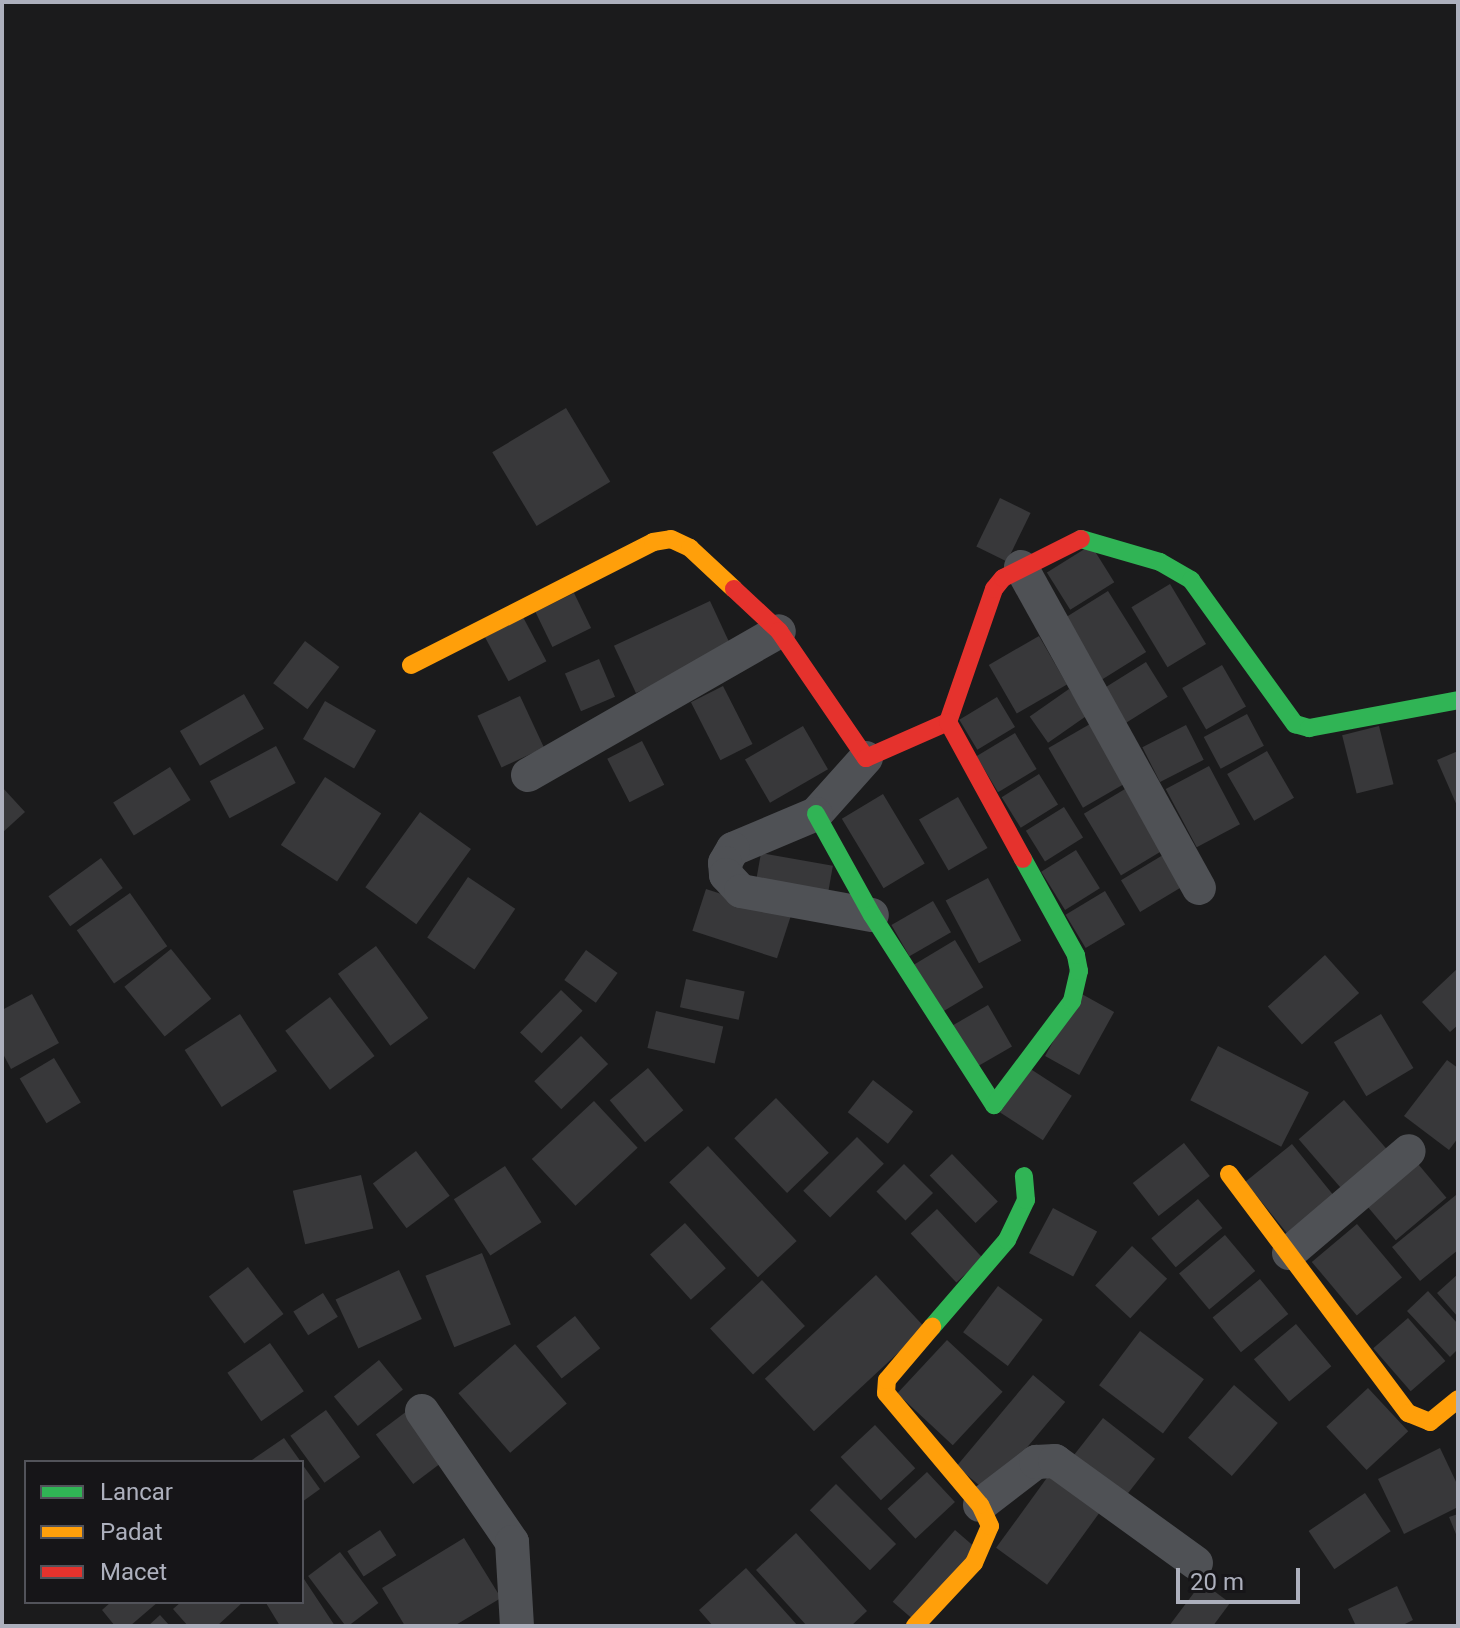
<!DOCTYPE html>
<style>
body{margin:0}
#map{position:relative;width:1460px;height:1628px;overflow:hidden;background:#1b1b1c;font-family:Roboto,sans-serif}
div>[style]{position:absolute}
.building>*{inset:0;background:#38383a;transform-origin:0 0}
.street>*{height:34px;margin:-17px;padding:0 17px;transform-origin:17px;border-radius:17px;background:#4f5155}
.fast>*{height:18px;margin:-9px;padding:0 9px;transform-origin:9px;border-radius:9px;background:#30b455}
.slow>*{height:18px;margin:-9px;padding:0 9px;transform-origin:9px;border-radius:9px;background:#ff9f0a}
.jam>*{height:18px;margin:-9px;padding:0 9px;transform-origin:9px;border-radius:9px;background:#e5322d}
span{translate:-50% -50%;white-space:nowrap;text-align:center;line-height:1.15;-webkit-text-stroke:8px #161518;paint-order:stroke}
.frame{position:absolute;inset:0;border:4px solid #adb0bd;pointer-events:none}
.legend{position:absolute;left:24px;top:1460px;width:280px;height:144px;box-sizing:border-box;background:#161518;border:2px solid #52535a;margin:0;padding:10px 14px;list-style:none;font-size:24px;color:#adb0bd}
.legend li{display:flex;align-items:center;gap:16px;height:40px}
.legend b{width:40px;border:2px solid #52535a}
.scale{position:absolute;left:1176px;top:1568px;width:124px;height:36px;box-sizing:border-box;border:4px solid #adb0bd;border-top:0;padding-left:10px;font-size:24px;line-height:28px;white-space:nowrap;color:#adb0bd;-webkit-text-stroke:6px #161518;paint-order:stroke}
</style>
<div id="map">
<div class="building">
<i style="left:566px;top:408px;width:86px;height:86px;rotate:59deg"></i>
<i style="left:1000px;top:498px;width:34px;height:54px;rotate:26deg"></i>
<i style="left:1091px;top:545px;width:44px;height:52px;rotate:58deg"></i>
<i style="left:1170px;top:584px;width:70px;height:45px;rotate:59deg"></i>
<i style="left:1108px;top:591px;width:72px;height:52px;rotate:58deg"></i>
<i style="left:574px;top:593px;width:39px;height:43px;rotate:64deg"></i>
<i style="left:710px;top:601px;width:52px;height:106px;rotate:65deg"></i>
<i style="left:523px;top:617px;width:50px;height:43px;rotate:62deg"></i>
<i style="left:1039px;top:636px;width:56px;height:58px;rotate:60deg"></i>
<i style="left:305px;top:641px;width:43px;height:53px;rotate:37deg"></i>
<i style="left:599px;top:659px;width:41px;height:37px;rotate:67deg"></i>
<i style="left:1146px;top:662px;width:41px;height:50px;rotate:58deg"></i>
<i style="left:1222px;top:665px;width:48px;height:46px;rotate:60deg"></i>
<i style="left:723px;top:686px;width:65px;height:36px;rotate:63deg"></i>
<i style="left:1069px;top:689px;width:32px;height:48px;rotate:55deg"></i>
<i style="left:244px;top:694px;width:40px;height:74px;rotate:60deg"></i>
<i style="left:520px;top:696px;width:57px;height:47px;rotate:65deg"></i>
<i style="left:997px;top:697px;width:35px;height:44px;rotate:59deg"></i>
<i style="left:325px;top:701px;width:59px;height:44px;rotate:30deg"></i>
<i style="left:1247px;top:714px;width:36px;height:49px;rotate:62deg"></i>
<i style="left:1090px;top:724px;width:69px;height:48px;rotate:60deg"></i>
<i style="left:1186px;top:725px;width:39px;height:49px;rotate:63deg"></i>
<i style="left:803px;top:726px;width:50px;height:67px;rotate:60deg"></i>
<i style="left:1379px;top:726px;width:60px;height:38px;rotate:76deg"></i>
<i style="left:1015px;top:733px;width:42px;height:45px;rotate:59deg"></i>
<i style="left:642px;top:741px;width:49px;height:39px;rotate:63deg"></i>
<i style="left:276px;top:746px;width:42px;height:75px;rotate:62deg"></i>
<i style="left:1267px;top:751px;width:54px;height:46px;rotate:60deg"></i>
<i style="clip-path:polygon(1458px 751px,1458px 808px,1437px 760px)"></i>
<i style="left:1209px;top:766px;width:66px;height:49px;rotate:62deg"></i>
<i style="left:170px;top:767px;width:39px;height:67px;rotate:58deg"></i>
<i style="left:1039px;top:774px;width:36px;height:44px;rotate:58deg"></i>
<i style="left:325px;top:777px;width:67px;height:81px;rotate:33deg"></i>
<i style="clip-path:polygon(2px 787px,25px 812px,2px 833px)"></i>
<i style="left:1125px;top:789px;width:72px;height:48px;rotate:59deg"></i>
<i style="left:883px;top:794px;width:81px;height:48px;rotate:59deg"></i>
<i style="left:958px;top:797px;width:59px;height:45px;rotate:60deg"></i>
<i style="left:1064px;top:807px;width:36px;height:45px;rotate:58deg"></i>
<i style="left:420px;top:812px;width:63px;height:93px;rotate:36deg"></i>
<i style="left:1076px;top:850px;width:45px;height:41px;rotate:58deg"></i>
<i style="left:761px;top:853px;width:73px;height:27px;rotate:10deg"></i>
<i style="left:1163px;top:855px;width:37px;height:49px;rotate:59deg"></i>
<i style="left:101px;top:858px;width:37px;height:65px;rotate:54deg"></i>
<i style="left:468px;top:877px;width:57px;height:73px;rotate:34deg"></i>
<i style="left:988px;top:878px;width:71px;height:48px;rotate:62deg"></i>
<i style="left:706px;top:889px;width:89px;height:44px;rotate:18deg"></i>
<i style="left:1105px;top:891px;width:39px;height:46px;rotate:59deg"></i>
<i style="left:130px;top:893px;width:65px;height:65px;rotate:55deg"></i>
<i style="left:933px;top:901px;width:36px;height:48px;rotate:60deg"></i>
<i style="left:955px;top:940px;width:55px;height:51px;rotate:59deg"></i>
<i style="left:376px;top:946px;width:89px;height:47px;rotate:54deg"></i>
<i style="left:171px;top:949px;width:64px;height:60px;rotate:51deg"></i>
<i style="left:586px;top:950px;width:39px;height:37px;rotate:36deg"></i>
<i style="left:1325px;top:955px;width:51px;height:77px;rotate:48deg"></i>
<i style="clip-path:polygon(1458px 968px,1458px 1025px,1450px 1032px,1422px 1002px)"></i>
<i style="left:686px;top:979px;width:60px;height:29px;rotate:12deg"></i>
<i style="left:561px;top:990px;width:30px;height:59px;rotate:44deg"></i>
<i style="left:1080px;top:993px;width:39px;height:72px;rotate:29deg"></i>
<i style="clip-path:polygon(32px 994px,59px 1043px,11px 1069px,2px 1052px,2px 1010px)"></i>
<i style="left:330px;top:997px;width:74px;height:56px;rotate:53deg"></i>
<i style="left:988px;top:1005px;width:48px;height:42px;rotate:60deg"></i>
<i style="left:656px;top:1011px;width:69px;height:38px;rotate:13deg"></i>
<i style="left:240px;top:1014px;width:68px;height:66px;rotate:57deg"></i>
<i style="left:1381px;top:1014px;width:63px;height:55px;rotate:59deg"></i>
<i style="left:581px;top:1036px;width:39px;height:65px;rotate:46deg"></i>
<i style="left:1218px;top:1046px;width:102px;height:61px;rotate:27deg"></i>
<i style="left:54px;top:1058px;width:52px;height:40px;rotate:59deg"></i>
<i style="clip-path:polygon(1447px 1060px,1458px 1068px,1458px 1138px,1449px 1150px,1404px 1116px)"></i>
<i style="left:648px;top:1068px;width:55px;height:50px;rotate:50deg"></i>
<i style="left:1029px;top:1068px;width:51px;height:53px;rotate:33deg"></i>
<i style="left:873px;top:1080px;width:51px;height:41px;rotate:38deg"></i>
<i style="left:776px;top:1098px;width:76px;height:58px;rotate:46deg"></i>
<i style="left:1344px;top:1100px;width:65px;height:60px;rotate:49deg"></i>
<i style="left:594px;top:1101px;width:64px;height:85px;rotate:47deg"></i>
<i style="left:857px;top:1137px;width:38px;height:76px;rotate:45deg"></i>
<i style="left:1184px;top:1143px;width:42px;height:65px;rotate:52deg"></i>
<i style="left:1292px;top:1144px;width:70px;height:60px;rotate:51deg"></i>
<i style="left:708px;top:1146px;width:130px;height:53px;rotate:47deg"></i>
<i style="left:416px;top:1151px;width:56px;height:54px;rotate:53deg"></i>
<i style="left:952px;top:1154px;width:66px;height:31px;rotate:46deg"></i>
<i style="left:1413px;top:1158px;width:52px;height:66px;rotate:50deg"></i>
<i style="left:904px;top:1164px;width:41px;height:39px;rotate:45deg"></i>
<i style="left:505px;top:1166px;width:67px;height:61px;rotate:57deg"></i>
<i style="left:361px;top:1175px;width:55px;height:70px;rotate:77deg"></i>
<i style="clip-path:polygon(1456px 1195px,1458px 1250px,1420px 1281px,1392px 1247px)"></i>
<i style="left:1198px;top:1199px;width:38px;height:61px;rotate:50deg"></i>
<i style="left:1053px;top:1208px;width:50px;height:51px;rotate:28deg"></i>
<i style="left:937px;top:1209px;width:67px;height:36px;rotate:47deg"></i>
<i style="left:685px;top:1223px;width:61px;height:47px;rotate:48deg"></i>
<i style="left:1357px;top:1224px;width:70px;height:59px;rotate:50deg"></i>
<i style="left:1225px;top:1235px;width:47px;height:60px;rotate:50deg"></i>
<i style="left:1132px;top:1246px;width:48px;height:54px;rotate:43deg"></i>
<i style="left:482px;top:1253px;width:77px;height:61px;rotate:68deg"></i>
<i style="left:248px;top:1267px;width:59px;height:49px;rotate:53deg"></i>
<i style="left:399px;top:1270px;width:54px;height:70px;rotate:65deg"></i>
<i style="clip-path:polygon(1458px 1274px,1458px 1317px,1437px 1293px)"></i>
<i style="left:876px;top:1275px;width:72px;height:152px;rotate:47deg"></i>
<i style="left:1260px;top:1279px;width:45px;height:61px;rotate:51deg"></i>
<i style="left:762px;top:1280px;width:63px;height:71px;rotate:47deg"></i>
<i style="left:998px;top:1286px;width:56px;height:58px;rotate:37deg"></i>
<i style="clip-path:polygon(1428px 1291px,1458px 1324px,1458px 1349px,1450px 1357px,1407px 1311px)"></i>
<i style="left:323px;top:1293px;width:28px;height:35px;rotate:58deg"></i>
<i style="left:575px;top:1316px;width:41px;height:49px;rotate:52deg"></i>
<i style="left:1408px;top:1318px;width:57px;height:46px;rotate:49deg"></i>
<i style="left:1296px;top:1324px;width:55px;height:55px;rotate:50deg"></i>
<i style="left:1140px;top:1331px;width:80px;height:68px;rotate:37deg"></i>
<i style="left:947px;top:1340px;width:76px;height:73px;rotate:43deg"></i>
<i style="left:270px;top:1343px;width:59px;height:52px;rotate:55deg"></i>
<i style="left:515px;top:1344px;width:79px;height:75px;rotate:49deg"></i>
<i style="left:379px;top:1360px;width:38px;height:58px;rotate:51deg"></i>
<i style="left:1033px;top:1375px;width:42px;height:119px;rotate:40deg"></i>
<i style="left:1234px;top:1385px;width:58px;height:70px;rotate:41deg"></i>
<i style="left:1368px;top:1388px;width:59px;height:57px;rotate:47deg"></i>
<i style="left:411px;top:1408px;width:62px;height:44px;rotate:53deg"></i>
<i style="left:326px;top:1410px;width:58px;height:44px;rotate:54deg"></i>
<i style="left:1103px;top:1418px;width:66px;height:49px;rotate:38deg"></i>
<i style="left:875px;top:1425px;width:59px;height:47px;rotate:47deg"></i>
<i style="clip-path:polygon(284px 1438px,301px 1462px,249px 1462px)"></i>
<i style="clip-path:polygon(1440px 1448px,1458px 1486px,1458px 1507px,1404px 1534px,1378px 1479px)"></i>
<i style="clip-path:polygon(302px 1464px,320px 1489px,302px 1502px)"></i>
<i style="left:927px;top:1472px;width:41px;height:54px;rotate:47deg"></i>
<i style="left:1049px;top:1475px;width:63px;height:90px;rotate:36deg"></i>
<i style="left:836px;top:1484px;width:85px;height:37px;rotate:45deg"></i>
<i style="left:1365px;top:1493px;width:46px;height:68px;rotate:56deg"></i>
<i style="clip-path:polygon(1458px 1514px,1458px 1539px,1449px 1517px)"></i>
<i style="left:380px;top:1530px;width:30px;height:39px;rotate:57deg"></i>
<i style="left:955px;top:1530px;width:28px;height:95px;rotate:41deg"></i>
<i style="clip-path:polygon(796px 1533px,867px 1611px,851px 1626px,807px 1626px,756px 1570px)"></i>
<i style="clip-path:polygon(464px 1538px,501px 1598px,454px 1626px,405px 1626px,382px 1588px)"></i>
<i style="left:340px;top:1552px;width:64px;height:40px;rotate:53deg"></i>
<i style="clip-path:polygon(746px 1568px,798px 1626px,713px 1626px,699px 1610px)"></i>
<i style="clip-path:polygon(302px 1576px,335px 1626px,280px 1626px,266px 1603px,302px 1602px)"></i>
<i style="clip-path:polygon(1202px 1582px,1230px 1603px,1213px 1626px,1169px 1626px)"></i>
<i style="clip-path:polygon(1397px 1586px,1413px 1620px,1401px 1626px,1356px 1626px,1348px 1609px)"></i>
<i style="clip-path:polygon(111px 1602px,158px 1602px,130px 1626px,115px 1626px,102px 1610px)"></i>
<i style="clip-path:polygon(181px 1602px,243px 1602px,217px 1626px,188px 1626px,173px 1609px)"></i>
<i style="clip-path:polygon(160px 1615px,170px 1626px,148px 1626px)"></i>
</div>
<div class="street">
<i style="left:1021px;top:567px;width:367px;rotate:61deg"></i>
<i style="left:866px;top:758px;width:75px;rotate:131.8deg"></i>
<i style="left:816px;top:814px;width:90px;rotate:157.1deg"></i>
<i style="left:733px;top:849px;width:16px;rotate:120deg"></i>
<i style="left:725px;top:863px;width:12px;rotate:85deg"></i>
<i style="left:726px;top:875px;width:22px;rotate:47deg"></i>
<i style="left:741px;top:891px;width:133px;rotate:10.4deg"></i>
<i style="left:528px;top:775px;width:289px;rotate:-29.8deg"></i>
<i style="left:1289px;top:1253px;width:157px;rotate:-40.4deg"></i>
<i style="left:422px;top:1411px;width:159px;rotate:55.5deg"></i>
<i style="left:512px;top:1542px;width:84px;rotate:86.6deg"></i>
<i style="left:980px;top:1505px;width:71px;rotate:-37.5deg"></i>
<i style="left:1036px;top:1462px;width:19px;rotate:-3deg"></i>
<i style="left:1055px;top:1461px;width:174px;rotate:35.9deg"></i>
</div>
<div class="fast">
<i style="left:1081px;top:539px;width:82px;rotate:16.2deg"></i>
<i style="left:1160px;top:562px;width:36px;rotate:30deg"></i>
<i style="left:1191px;top:580px;width:178px;rotate:54.2deg"></i>
<i style="left:1295px;top:724px;width:15px;rotate:16deg"></i>
<i style="left:1309px;top:728px;width:152px;rotate:-10.6deg"></i>
<i style="left:816px;top:814px;width:115px;rotate:61deg"></i>
<i style="left:872px;top:915px;width:226px;rotate:57.3deg"></i>
<i style="left:994px;top:1105px;width:130px;rotate:-53.1deg"></i>
<i style="left:1072px;top:1001px;width:31px;rotate:-77deg"></i>
<i style="left:1079px;top:971px;width:16px;rotate:-101deg"></i>
<i style="left:1076px;top:955px;width:110px;rotate:-118.9deg"></i>
<i style="left:932px;top:1327px;width:115px;rotate:-49.2deg"></i>
<i style="left:1007px;top:1240px;width:44px;rotate:-64.6deg"></i>
<i style="left:1026px;top:1200px;width:24px;rotate:-95deg"></i>
</div>
<div class="slow">
<i style="left:411px;top:665px;width:271px;rotate:-26.9deg"></i>
<i style="left:653px;top:542px;width:18px;rotate:-9deg"></i>
<i style="left:671px;top:539px;width:21px;rotate:25deg"></i>
<i style="left:690px;top:548px;width:60px;rotate:43deg"></i>
<i style="left:1229px;top:1174px;width:299px;rotate:53.2deg"></i>
<i style="left:1408px;top:1413px;width:24px;rotate:22deg"></i>
<i style="left:1430px;top:1422px;width:36px;rotate:-39deg"></i>
<i style="left:915px;top:1626px;width:86px;rotate:-46.9deg"></i>
<i style="left:974px;top:1563px;width:40px;rotate:-66.6deg"></i>
<i style="left:990px;top:1526px;width:23px;rotate:-115deg"></i>
<i style="left:980px;top:1505px;width:146px;rotate:-130deg"></i>
<i style="left:886px;top:1393px;width:13px;rotate:-86deg"></i>
<i style="left:887px;top:1380px;width:70px;rotate:-49.7deg"></i>
</div>
<div class="jam">
<i style="left:734px;top:589px;width:62px;rotate:43deg"></i>
<i style="left:779px;top:631px;width:154px;rotate:55.6deg"></i>
<i style="left:866px;top:758px;width:90px;rotate:-23.7deg"></i>
<i style="left:948px;top:722px;width:141px;rotate:-70.9deg"></i>
<i style="left:994px;top:589px;width:14px;rotate:-51deg"></i>
<i style="left:1003px;top:578px;width:87px;rotate:-26.6deg"></i>
<i style="left:948px;top:722px;width:156px;rotate:61.3deg"></i>
</div>
<div class="frame"></div>
<ul class="legend">
<li><b style="height:10px;background:#30b455"></b>Lancar</li>
<li><b style="height:10px;background:#ff9f0a"></b>Padat</li>
<li><b style="height:10px;background:#e5322d"></b>Macet</li>
</ul>
<div class="scale">20 m</div>
</div>
